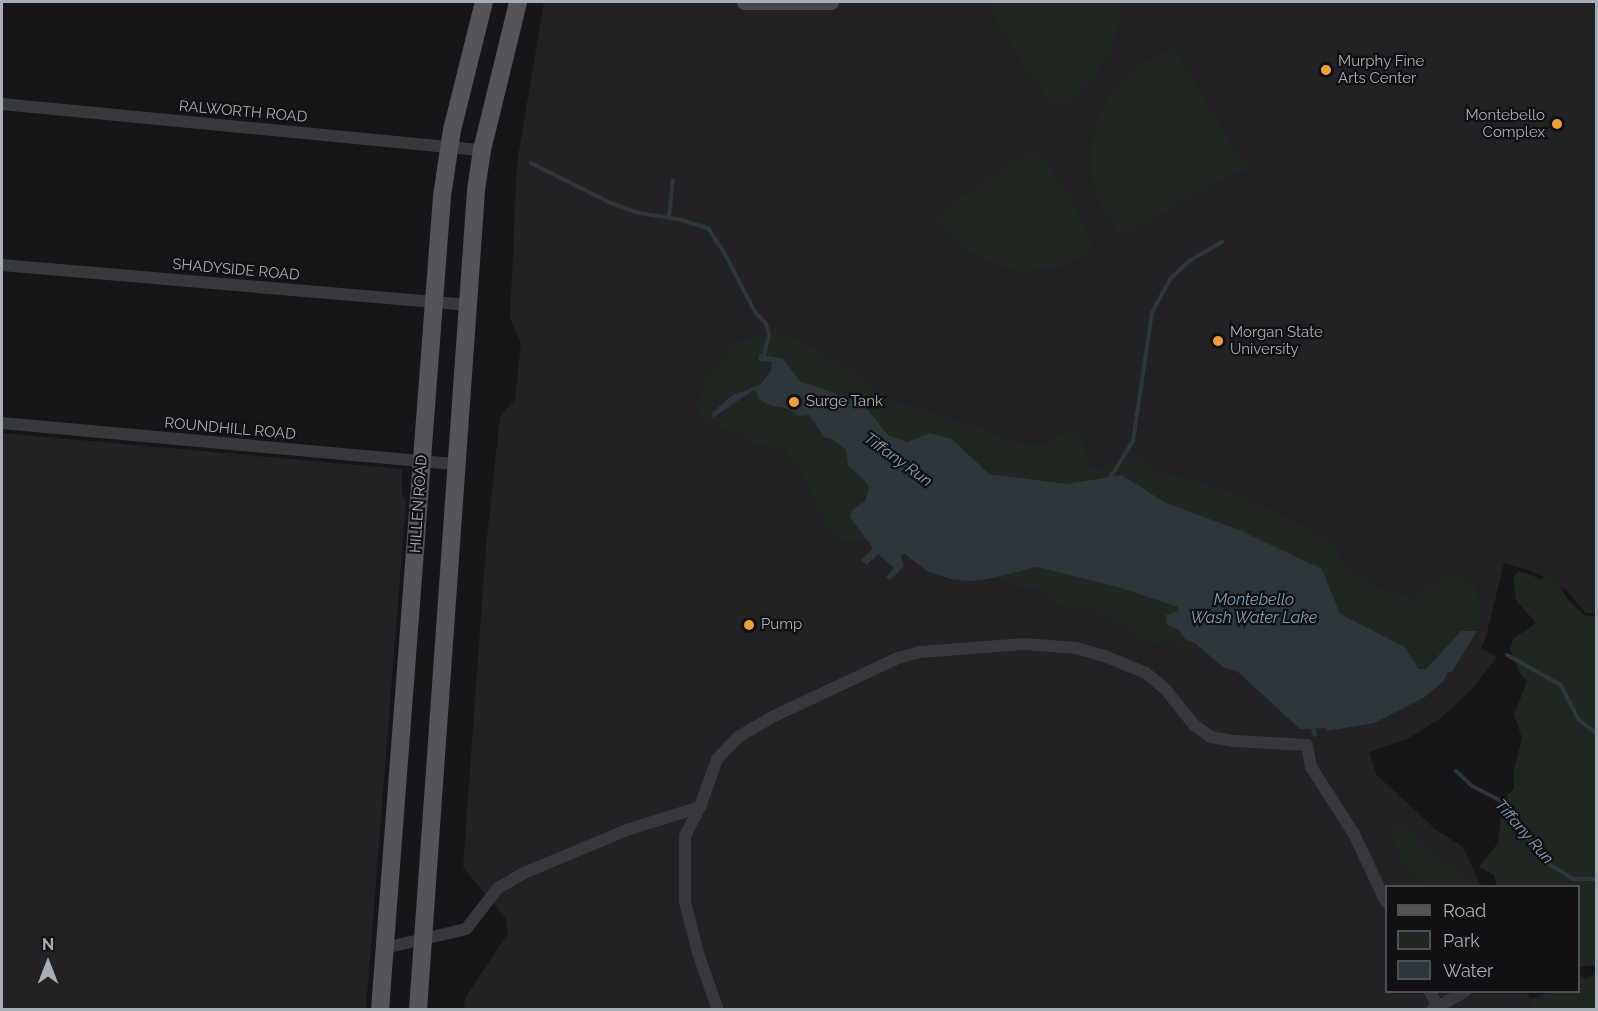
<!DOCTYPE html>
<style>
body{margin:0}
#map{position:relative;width:1598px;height:1011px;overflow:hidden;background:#161618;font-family:Raleway,sans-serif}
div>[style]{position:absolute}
.built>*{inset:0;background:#222224}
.green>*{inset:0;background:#202720}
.water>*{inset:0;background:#2c363b}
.stream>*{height:4px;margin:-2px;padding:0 2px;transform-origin:2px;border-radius:2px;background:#2c363b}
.minor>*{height:12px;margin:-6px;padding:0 6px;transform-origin:6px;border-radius:6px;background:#37383c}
.secondary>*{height:16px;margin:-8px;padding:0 8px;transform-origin:8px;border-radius:8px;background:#45474c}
.primary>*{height:18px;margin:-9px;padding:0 9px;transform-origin:9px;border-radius:9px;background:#53555b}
.dots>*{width:16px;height:16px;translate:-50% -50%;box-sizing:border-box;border:3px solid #111113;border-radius:50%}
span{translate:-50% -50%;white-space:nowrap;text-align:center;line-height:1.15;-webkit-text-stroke:4.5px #111113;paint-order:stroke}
.poi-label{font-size:15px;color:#a8aeb7}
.left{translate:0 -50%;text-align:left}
.right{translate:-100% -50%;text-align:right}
.street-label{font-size:15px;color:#a8aeb7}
.water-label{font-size:16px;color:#809fb2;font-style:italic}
.frame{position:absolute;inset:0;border:3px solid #a8aeb7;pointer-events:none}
.legend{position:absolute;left:1385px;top:885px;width:195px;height:108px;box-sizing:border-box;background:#111113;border:2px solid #4d5055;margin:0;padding:8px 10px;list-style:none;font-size:18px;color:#a8aeb7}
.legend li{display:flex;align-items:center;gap:12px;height:30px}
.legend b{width:30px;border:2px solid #4d5055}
.north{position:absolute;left:18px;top:933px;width:60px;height:60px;-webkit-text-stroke:4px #111113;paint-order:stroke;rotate:0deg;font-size:16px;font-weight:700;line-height:24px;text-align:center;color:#a8aeb7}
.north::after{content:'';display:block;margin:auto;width:21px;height:27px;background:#a8aeb7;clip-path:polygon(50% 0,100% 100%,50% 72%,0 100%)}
</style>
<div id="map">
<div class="built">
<i style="clip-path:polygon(544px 2px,1596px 2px,1596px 613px,1586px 613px,1566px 590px,1530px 570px,1504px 563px,1486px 637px,1481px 648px,1497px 657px,1470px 691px,1441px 718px,1409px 738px,1369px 752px,1376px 774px,1435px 829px,1463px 847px,1481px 886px,1386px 886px,1386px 992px,1527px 992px,1531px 999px,1529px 1009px,464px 1009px,465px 998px,508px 933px,506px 919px,463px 867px,486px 546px,500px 417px,515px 399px,521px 343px,510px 319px,517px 162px)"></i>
<i style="clip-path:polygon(2px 433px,402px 469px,402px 494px,406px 502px,366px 1009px,2px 1009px)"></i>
</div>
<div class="green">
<i style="clip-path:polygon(990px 2px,1123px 2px,1123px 6px,1111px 55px,1082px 91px,1056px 110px,1017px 56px,989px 6px)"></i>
<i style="clip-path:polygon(1174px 48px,1239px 157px,1247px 160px,1249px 167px,1245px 172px,1235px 172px,1121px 237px,1103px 211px,1092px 182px,1090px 151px,1097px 121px,1111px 93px,1121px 81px,1145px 61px)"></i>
<i style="clip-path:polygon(1029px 151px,1040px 153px,1072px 198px,1095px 251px,1060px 268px,1017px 271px,995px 265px,966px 250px,950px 237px,934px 216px)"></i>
<i style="clip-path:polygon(778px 334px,801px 341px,849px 369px,884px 400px,928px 409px,938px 416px,970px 423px,1003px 438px,1028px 445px,1047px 445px,1056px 436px,1070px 431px,1082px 436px,1088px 467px,1102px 469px,1130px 457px,1147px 459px,1157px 471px,1218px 487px,1252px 501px,1310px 529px,1334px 544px,1343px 562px,1371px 584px,1395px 594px,1417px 598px,1430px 585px,1455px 571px,1474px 585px,1480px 603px,1483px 616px,1477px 631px,1461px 631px,1426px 669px,1418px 669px,1405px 647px,1340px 614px,1322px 569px,1239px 530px,1166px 503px,1122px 475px,1066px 484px,989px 474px,952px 439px,930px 433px,907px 442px,888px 435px,862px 403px,800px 381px,783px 359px,775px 358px,767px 362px,772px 361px,774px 367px,761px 384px,746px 388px,717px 417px,747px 393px,756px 391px,760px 400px,772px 406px,786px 408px,800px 416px,809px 415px,820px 432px,846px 450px,848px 465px,866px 482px,869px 489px,862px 504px,852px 510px,868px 542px,843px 541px,829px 532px,799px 468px,784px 447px,754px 445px,743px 435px,711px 425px,700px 415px,696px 407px,705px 379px,736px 342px,760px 335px)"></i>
<i style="clip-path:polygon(1037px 567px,1098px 581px,1178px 607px,1178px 629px,1185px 639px,1196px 644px,1187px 649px,1173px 640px,1155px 645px,1140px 639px,1109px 618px,1085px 608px,1063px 606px,1047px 599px,1039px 590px,1017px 587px,994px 577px)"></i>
<i style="clip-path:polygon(1518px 571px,1541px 579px,1549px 576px,1557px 581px,1568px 600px,1585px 616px,1596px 616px,1596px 965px,1579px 967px,1578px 886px,1497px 886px,1494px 875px,1479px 867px,1498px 843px,1501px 818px,1507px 795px,1514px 789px,1514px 770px,1522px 738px,1514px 714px,1527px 682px,1519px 671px,1510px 649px,1513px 639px,1536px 623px,1516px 600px,1513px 578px)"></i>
<i style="clip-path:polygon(1400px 821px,1448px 864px,1468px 876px,1473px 886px,1429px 886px,1405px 867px,1395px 847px,1392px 826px)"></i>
<i style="clip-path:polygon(1579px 974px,1585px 979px,1596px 974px,1596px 1009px,1529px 1009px,1531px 999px,1550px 992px,1578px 992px)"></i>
</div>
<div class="water">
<i style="clip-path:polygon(759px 354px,783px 359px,800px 381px,862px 403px,888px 435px,907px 442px,930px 433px,952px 439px,989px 474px,1066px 484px,1122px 475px,1166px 503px,1239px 530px,1322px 569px,1340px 614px,1405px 647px,1418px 669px,1426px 669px,1461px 631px,1477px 631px,1452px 672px,1447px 673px,1444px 681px,1425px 697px,1374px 723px,1327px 731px,1326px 728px,1300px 729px,1238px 672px,1223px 667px,1196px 644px,1185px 639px,1178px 629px,1167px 625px,1166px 615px,1178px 611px,1178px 607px,1121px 588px,1037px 567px,988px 579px,969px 581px,950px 579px,927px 571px,905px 554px,901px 556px,904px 566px,890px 580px,886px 577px,894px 568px,878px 554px,867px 565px,861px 560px,873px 548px,850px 517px,852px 510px,865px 501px,869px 489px,866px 482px,848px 465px,846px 450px,832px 439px,825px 438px,809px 415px,800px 416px,786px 408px,772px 406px,760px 400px,756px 391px,752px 391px,713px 418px,712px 413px,731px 396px,761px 384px,771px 370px,772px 362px,759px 361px)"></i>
</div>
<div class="stream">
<i style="left:531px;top:163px;width:89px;rotate:26.6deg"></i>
<i style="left:611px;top:203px;width:30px;rotate:20deg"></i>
<i style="left:639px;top:213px;width:39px;rotate:9deg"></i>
<i style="left:678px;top:219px;width:31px;rotate:17deg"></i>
<i style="left:708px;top:228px;width:33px;rotate:57deg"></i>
<i style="left:726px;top:256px;width:63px;rotate:62.6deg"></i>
<i style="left:755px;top:312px;width:16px;rotate:47deg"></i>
<i style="left:766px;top:324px;width:10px;rotate:73deg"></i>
<i style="left:769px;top:334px;width:23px;rotate:103deg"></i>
<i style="left:669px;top:218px;width:38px;rotate:-84deg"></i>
<i style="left:1109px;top:480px;width:46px;rotate:-58.4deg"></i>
<i style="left:1133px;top:441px;width:130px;rotate:-81.6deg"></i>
<i style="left:1152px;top:312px;width:38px;rotate:-61deg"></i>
<i style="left:1170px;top:279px;width:26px;rotate:-43deg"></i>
<i style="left:1189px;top:261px;width:38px;rotate:-30deg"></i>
<i style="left:1507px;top:655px;width:62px;rotate:29.1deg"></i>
<i style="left:1561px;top:685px;width:39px;rotate:63deg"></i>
<i style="left:1579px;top:720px;width:21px;rotate:37deg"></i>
<i style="left:1312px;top:726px;width:9px;rotate:72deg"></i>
<i style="left:1456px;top:771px;width:22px;rotate:43deg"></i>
<i style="left:1472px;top:786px;width:31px;rotate:27deg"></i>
<i style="left:1500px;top:800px;width:81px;rotate:52.6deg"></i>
<i style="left:1549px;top:864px;width:28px;rotate:32deg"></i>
<i style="left:1573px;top:879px;width:23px"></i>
</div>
<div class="minor">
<i style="left:2px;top:104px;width:482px;rotate:5.5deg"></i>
<i style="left:2px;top:265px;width:469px;rotate:4.9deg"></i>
<i style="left:2px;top:423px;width:456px;rotate:5.2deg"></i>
<i style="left:385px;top:948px;width:83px;rotate:-13.2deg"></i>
<i style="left:466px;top:929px;width:52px;rotate:-52deg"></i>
<i style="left:498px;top:888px;width:30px;rotate:-30deg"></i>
<i style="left:524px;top:873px;width:112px;rotate:-22.7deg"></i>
<i style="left:627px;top:830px;width:77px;rotate:-17.5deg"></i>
<i style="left:1430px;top:992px;width:16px;rotate:60deg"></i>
<i style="left:718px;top:1010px;width:60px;rotate:-109.3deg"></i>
<i style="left:698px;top:953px;width:53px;rotate:-104.3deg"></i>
<i style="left:685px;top:902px;width:66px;rotate:-90deg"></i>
<i style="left:685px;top:836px;width:33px;rotate:-63deg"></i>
<i style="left:700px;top:807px;width:51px;rotate:-70.5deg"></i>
<i style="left:717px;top:759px;width:30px;rotate:-46deg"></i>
<i style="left:738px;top:737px;width:39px;rotate:-30deg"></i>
<i style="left:772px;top:717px;width:139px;rotate:-25.1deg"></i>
<i style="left:898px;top:658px;width:23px;rotate:-15deg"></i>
<i style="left:920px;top:652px;width:103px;rotate:-4.4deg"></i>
<i style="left:1023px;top:644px;width:53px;rotate:4.3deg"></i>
<i style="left:1076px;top:648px;width:32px;rotate:16deg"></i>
<i style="left:1107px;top:657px;width:42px;rotate:22.3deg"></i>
<i style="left:1146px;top:673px;width:26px;rotate:40deg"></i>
<i style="left:1166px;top:690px;width:45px;rotate:51.3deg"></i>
<i style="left:1194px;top:725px;width:21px;rotate:35deg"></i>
<i style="left:1211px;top:737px;width:23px;rotate:10deg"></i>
<i style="left:1234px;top:741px;width:73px;rotate:3.1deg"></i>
<i style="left:1307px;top:745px;width:22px;rotate:80deg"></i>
<i style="left:1311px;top:767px;width:80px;rotate:57.3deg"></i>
<i style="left:1354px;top:834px;width:75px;rotate:64.8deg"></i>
<i style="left:1432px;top:1010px;width:38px;rotate:-29deg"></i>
</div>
<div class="secondary">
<i style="left:745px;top:2px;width:86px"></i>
</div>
<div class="primary">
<i style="left:380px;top:1010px;width:816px;rotate:-85.64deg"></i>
<i style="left:442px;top:196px;width:67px;rotate:-81.4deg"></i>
<i style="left:452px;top:130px;width:132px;rotate:-76deg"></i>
<i style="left:418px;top:1010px;width:822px;rotate:-85.95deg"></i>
<i style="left:476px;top:190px;width:40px;rotate:-81.5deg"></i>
<i style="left:482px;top:150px;width:152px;rotate:-76.3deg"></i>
</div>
<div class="dots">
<i style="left:1326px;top:70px;background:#ee9f37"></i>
<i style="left:1557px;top:124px;background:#ee9f37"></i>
<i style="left:1218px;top:341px;background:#ee9f37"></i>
<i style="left:794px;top:402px;background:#ee9f37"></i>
<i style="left:749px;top:625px;background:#ee9f37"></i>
</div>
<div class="poi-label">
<span class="left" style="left:1338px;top:70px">Murphy Fine<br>Arts Center</span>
<span class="right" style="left:1545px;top:124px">Montebello<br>Complex</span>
<span class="left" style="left:1230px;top:341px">Morgan State<br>University</span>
<span class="left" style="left:806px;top:402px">Surge Tank</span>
<span class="left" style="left:761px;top:625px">Pump</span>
</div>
<div class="street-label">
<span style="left:243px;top:112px;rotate:5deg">RALWORTH ROAD</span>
<span style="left:236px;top:270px;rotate:5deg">SHADYSIDE ROAD</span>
<span style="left:230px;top:429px;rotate:5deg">ROUNDHILL ROAD</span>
<span style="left:419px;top:504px;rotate:-86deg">HILLEN ROAD</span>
</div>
<div class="water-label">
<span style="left:898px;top:460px;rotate:36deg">Tiffany Run</span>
<span style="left:1254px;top:609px">Montebello<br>Wash Water Lake</span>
<span style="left:1524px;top:832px;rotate:49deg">Tiffany Run</span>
</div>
<div class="frame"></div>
<ul class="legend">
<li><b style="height:8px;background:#53555b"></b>Road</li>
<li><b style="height:16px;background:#202720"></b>Park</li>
<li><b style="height:16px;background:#2c363b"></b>Water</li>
</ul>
<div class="north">N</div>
</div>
